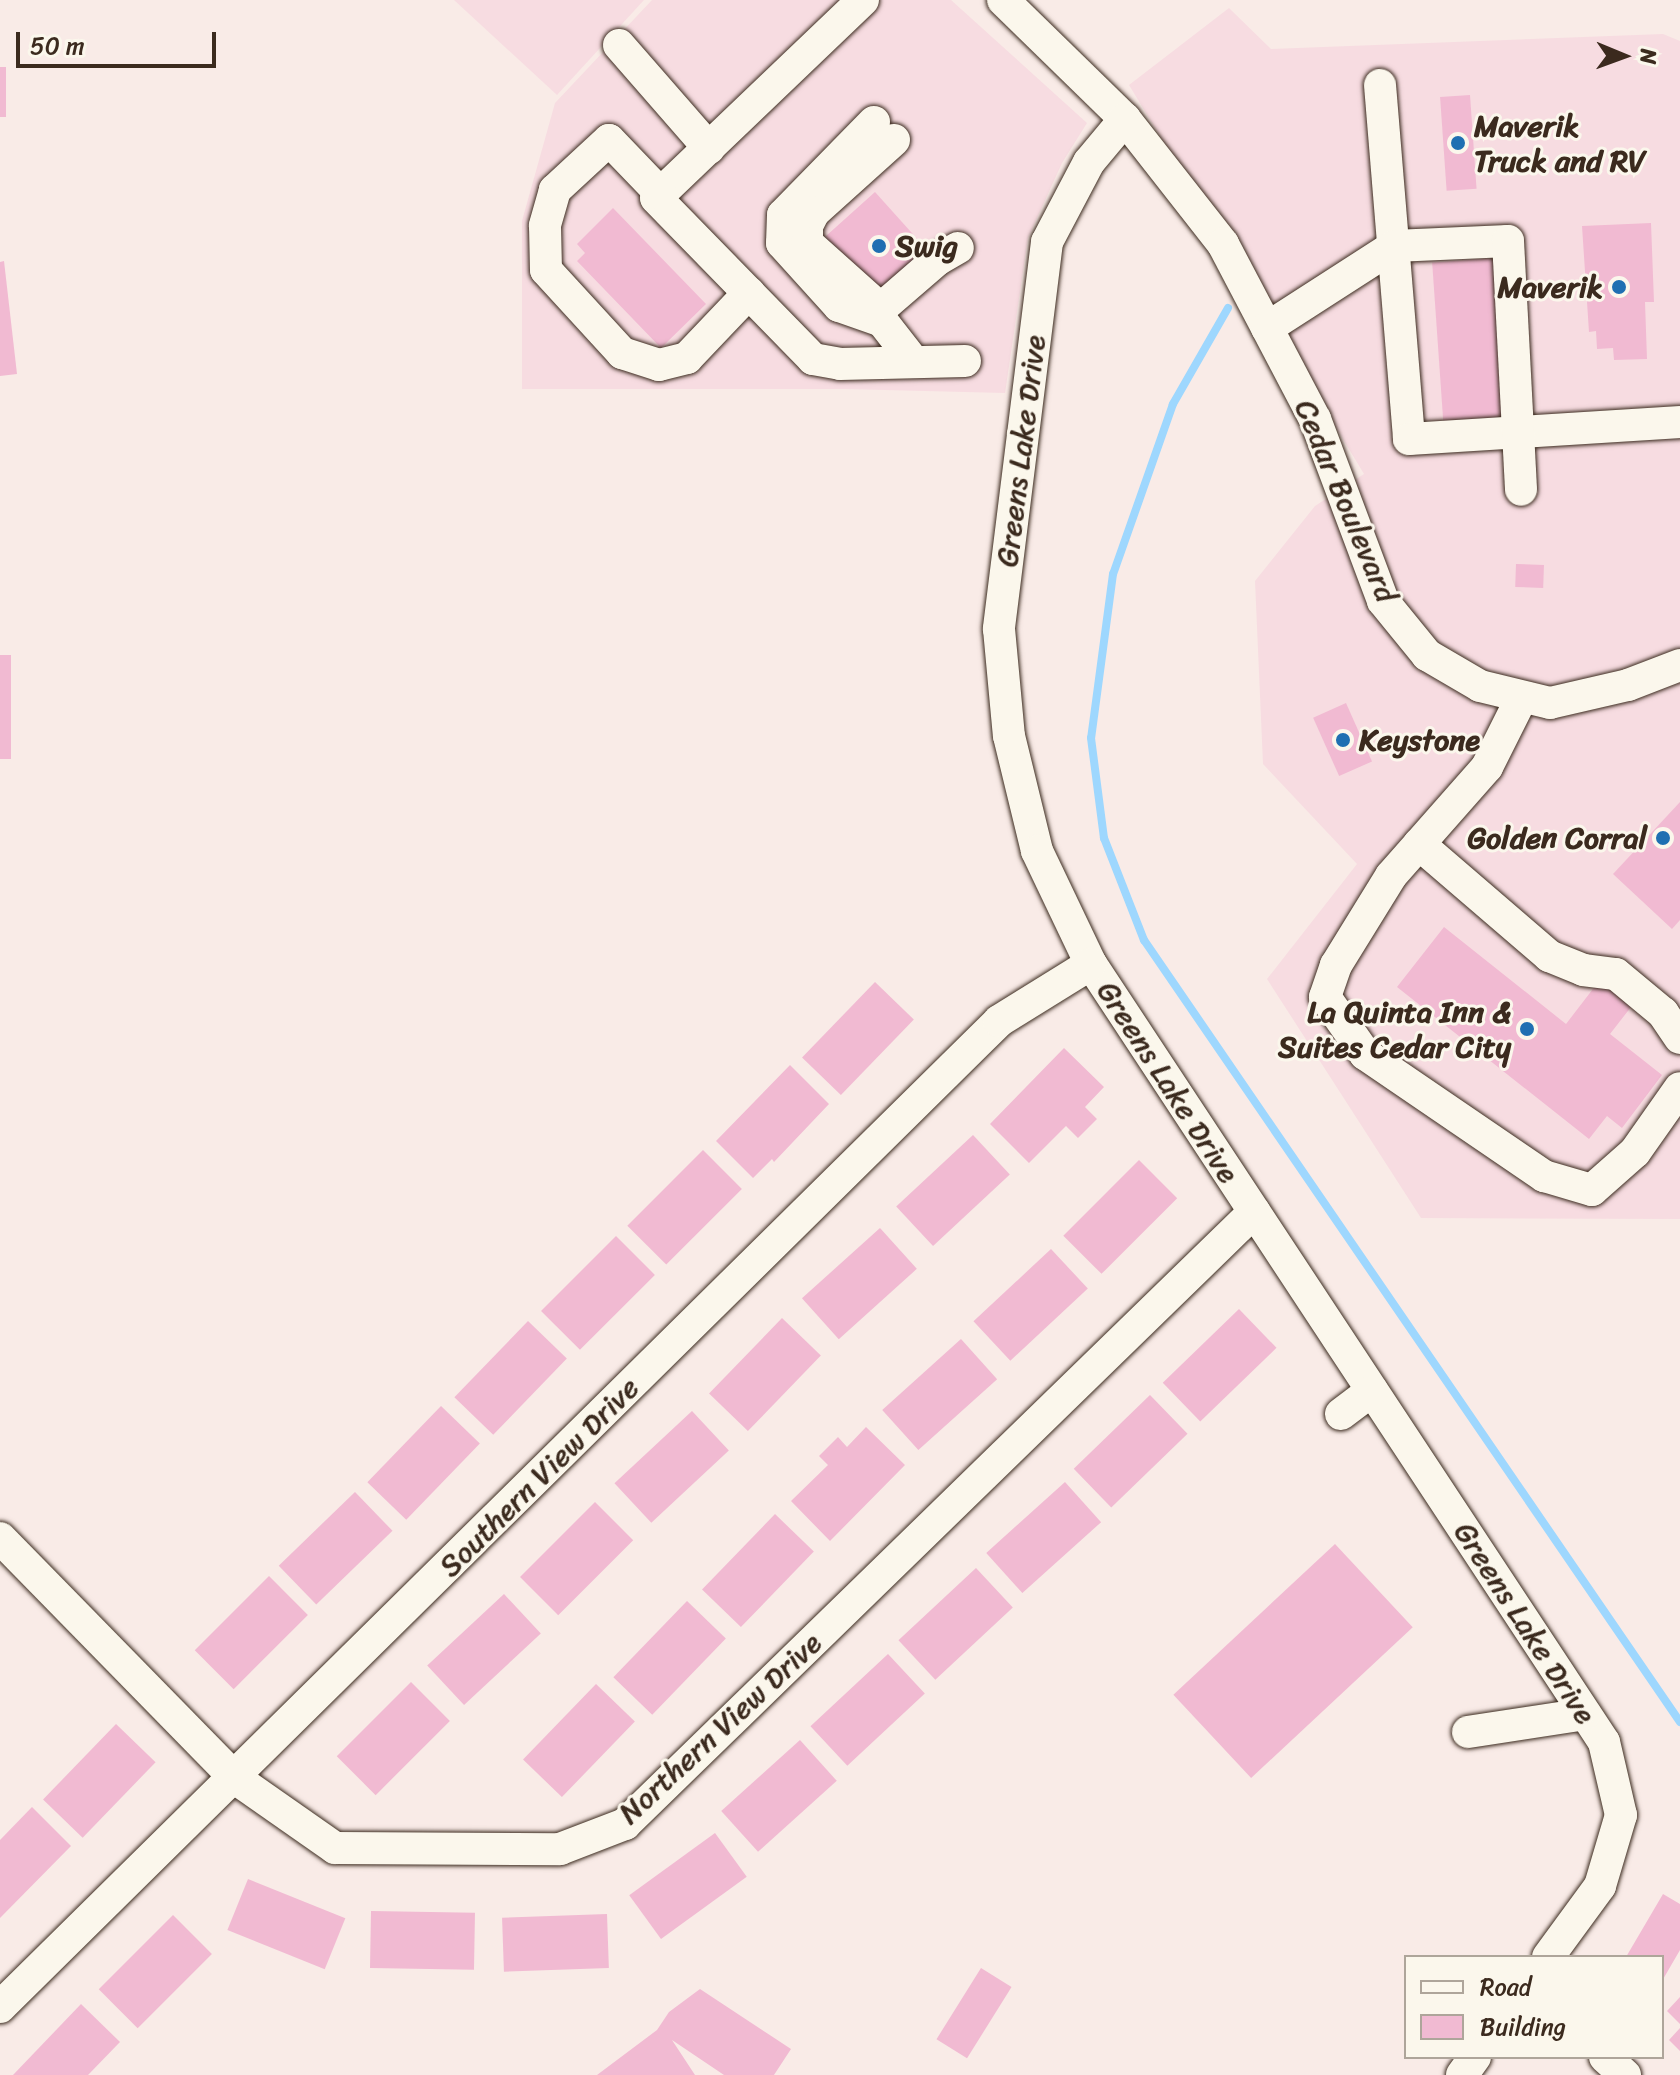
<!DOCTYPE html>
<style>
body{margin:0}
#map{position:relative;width:1680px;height:2075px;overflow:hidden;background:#f9ebe7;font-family:Sriracha,sans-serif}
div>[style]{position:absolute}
.built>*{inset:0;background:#f7dce1}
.stream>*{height:8px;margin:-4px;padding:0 4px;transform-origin:4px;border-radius:4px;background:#9ed7fe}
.building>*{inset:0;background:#f1bad2;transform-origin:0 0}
.roads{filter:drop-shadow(0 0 2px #3b2a1e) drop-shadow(0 0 2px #3b2a1e)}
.minor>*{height:32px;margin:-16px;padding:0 16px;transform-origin:16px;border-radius:16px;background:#fbf7ec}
.dots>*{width:22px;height:22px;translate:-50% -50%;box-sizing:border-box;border:4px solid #fbf7ec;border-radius:50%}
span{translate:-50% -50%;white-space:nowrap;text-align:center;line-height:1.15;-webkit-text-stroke:6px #fbf7ec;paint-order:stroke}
.poi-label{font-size:30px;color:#3b2a1e;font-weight:700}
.left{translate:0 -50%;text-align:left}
.right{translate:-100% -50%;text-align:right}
.street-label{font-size:30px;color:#3b2a1e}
.legend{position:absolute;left:1404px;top:1955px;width:260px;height:104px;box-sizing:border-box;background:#fbf7ec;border:2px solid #aea59a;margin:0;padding:10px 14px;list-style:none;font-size:24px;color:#3b2a1e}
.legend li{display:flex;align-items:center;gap:16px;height:40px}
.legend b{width:40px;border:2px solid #aea59a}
.north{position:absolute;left:1584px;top:16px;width:80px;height:80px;-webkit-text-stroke:6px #fbf7ec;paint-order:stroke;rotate:91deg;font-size:22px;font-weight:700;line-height:32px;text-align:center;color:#3b2a1e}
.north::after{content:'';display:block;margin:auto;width:28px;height:36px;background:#3b2a1e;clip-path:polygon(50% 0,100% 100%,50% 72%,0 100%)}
.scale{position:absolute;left:16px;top:32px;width:200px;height:36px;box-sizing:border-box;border:4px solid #3b2a1e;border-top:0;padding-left:10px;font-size:24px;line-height:28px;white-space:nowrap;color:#3b2a1e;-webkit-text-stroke:6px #fbf7ec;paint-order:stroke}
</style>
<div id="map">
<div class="built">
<i style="clip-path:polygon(454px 0,644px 0,557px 95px)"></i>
<i style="clip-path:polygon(652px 0,951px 0,1087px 123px,1062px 163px,1028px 238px,1005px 393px,845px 389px,522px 389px,522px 221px,555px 103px)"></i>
<i style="clip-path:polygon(1229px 8px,1271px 49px,1663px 34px,1680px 41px,1680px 1219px,1421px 1218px,1267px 979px,1357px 864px,1263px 764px,1255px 581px,1315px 506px,1364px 474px,1129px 85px)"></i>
</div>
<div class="stream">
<i style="left:1228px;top:308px;width:111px;rotate:119.8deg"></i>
<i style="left:1173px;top:404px;width:180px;rotate:109.4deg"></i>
<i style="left:1113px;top:574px;width:165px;rotate:97.6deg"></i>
<i style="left:1091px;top:738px;width:101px;rotate:82.6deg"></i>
<i style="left:1104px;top:838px;width:110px;rotate:68.6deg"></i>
<i style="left:1144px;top:940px;width:948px;rotate:55.57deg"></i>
</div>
<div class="building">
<i style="left:0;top:67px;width:6px;height:50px"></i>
<i style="left:1470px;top:95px;width:94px;height:30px;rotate:86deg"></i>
<i style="left:875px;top:192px;width:86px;height:67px;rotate:48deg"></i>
<i style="clip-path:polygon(613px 208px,706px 304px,661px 348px,577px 261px,585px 253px,577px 244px)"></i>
<i style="clip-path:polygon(1651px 223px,1654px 302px,1645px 302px,1647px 359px,1614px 360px,1613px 348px,1597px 349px,1596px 331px,1589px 332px,1582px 226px)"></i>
<i style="left:1496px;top:258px;width:165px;height:64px;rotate:86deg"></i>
<i style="clip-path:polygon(4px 261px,17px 374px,0 376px,0 262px)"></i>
<i style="left:1516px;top:564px;width:28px;height:23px;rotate:2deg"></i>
<i style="left:0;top:655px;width:11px;height:104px"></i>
<i style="left:1346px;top:703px;width:64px;height:36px;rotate:66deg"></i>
<i style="clip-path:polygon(1680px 802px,1680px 920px,1672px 929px,1613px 874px)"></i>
<i style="clip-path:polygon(1444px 927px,1566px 1024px,1606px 972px,1638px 998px,1610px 1034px,1662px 1075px,1622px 1128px,1607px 1116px,1589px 1139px,1397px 987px)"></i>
<i style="left:875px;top:982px;width:54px;height:105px;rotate:44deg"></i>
<i style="clip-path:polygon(1064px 1048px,1104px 1087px,1085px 1107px,1097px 1119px,1078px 1138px,1066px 1126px,1029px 1163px,990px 1124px)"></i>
<i style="clip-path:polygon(790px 1065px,829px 1104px,774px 1162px,772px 1159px,753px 1178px,716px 1141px)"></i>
<i style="left:973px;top:1135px;width:54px;height:105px;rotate:47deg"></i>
<i style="left:703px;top:1150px;width:55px;height:107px;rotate:45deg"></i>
<i style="left:1139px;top:1160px;width:54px;height:107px;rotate:45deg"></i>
<i style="left:880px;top:1228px;width:55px;height:105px;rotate:48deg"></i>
<i style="left:616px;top:1236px;width:55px;height:106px;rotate:45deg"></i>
<i style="left:1051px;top:1249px;width:54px;height:106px;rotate:47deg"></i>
<i style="left:1239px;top:1309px;width:54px;height:106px;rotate:46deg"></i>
<i style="left:782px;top:1318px;width:54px;height:105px;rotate:44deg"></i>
<i style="left:528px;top:1321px;width:54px;height:106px;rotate:44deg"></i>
<i style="left:961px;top:1339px;width:54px;height:106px;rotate:48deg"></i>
<i style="left:1150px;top:1395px;width:54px;height:106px;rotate:46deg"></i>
<i style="left:441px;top:1406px;width:54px;height:106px;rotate:44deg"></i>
<i style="left:692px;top:1411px;width:54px;height:106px;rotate:47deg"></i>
<i style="clip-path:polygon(866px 1427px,905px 1465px,830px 1541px,791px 1501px,828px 1465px,819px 1456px,838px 1437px,847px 1447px)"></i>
<i style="left:1065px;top:1482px;width:54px;height:106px;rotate:48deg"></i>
<i style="left:355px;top:1492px;width:54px;height:106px;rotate:46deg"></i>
<i style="left:595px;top:1502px;width:54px;height:106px;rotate:45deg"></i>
<i style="left:775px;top:1514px;width:54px;height:105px;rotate:44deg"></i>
<i style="left:1335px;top:1544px;width:114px;height:221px;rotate:47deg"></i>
<i style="left:976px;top:1568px;width:54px;height:106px;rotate:47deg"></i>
<i style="left:269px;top:1576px;width:55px;height:105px;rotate:45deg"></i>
<i style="left:504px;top:1594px;width:54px;height:105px;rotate:47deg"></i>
<i style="left:687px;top:1601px;width:54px;height:106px;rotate:44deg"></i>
<i style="left:888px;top:1654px;width:54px;height:106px;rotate:47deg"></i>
<i style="left:411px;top:1682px;width:55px;height:105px;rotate:45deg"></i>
<i style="left:596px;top:1684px;width:54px;height:105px;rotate:44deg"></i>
<i style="left:116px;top:1724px;width:55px;height:105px;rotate:44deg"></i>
<i style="left:800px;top:1740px;width:55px;height:106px;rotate:48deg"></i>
<i style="clip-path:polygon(32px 1807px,71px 1846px,0 1918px,0 1840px)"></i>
<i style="left:715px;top:1833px;width:54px;height:106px;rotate:54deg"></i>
<i style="left:248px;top:1879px;width:105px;height:55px;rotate:22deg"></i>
<i style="clip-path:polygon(1663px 1894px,1680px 1904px,1680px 1950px,1662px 1981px,1662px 1957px,1626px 1957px)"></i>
<i style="left:371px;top:1911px;width:104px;height:57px;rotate:1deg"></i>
<i style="left:607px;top:1914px;width:54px;height:105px;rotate:88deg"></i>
<i style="left:173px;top:1915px;width:55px;height:105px;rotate:45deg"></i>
<i style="left:981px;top:1968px;width:36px;height:84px;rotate:32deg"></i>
<i style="clip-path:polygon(700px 1989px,791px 2049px,774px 2075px,724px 2075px,672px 2040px,695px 2075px,597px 2075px,657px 2030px,669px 2012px)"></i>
<i style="clip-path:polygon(1680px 1997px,1680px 2024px,1667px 2011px)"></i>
<i style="clip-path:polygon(81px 2004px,120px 2042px,88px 2075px,13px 2075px)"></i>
<i style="clip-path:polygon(1680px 2028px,1680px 2051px,1669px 2040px)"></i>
</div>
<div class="roads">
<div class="minor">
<i style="left:863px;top:0;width:286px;rotate:136.3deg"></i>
<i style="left:656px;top:198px;width:225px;rotate:45.7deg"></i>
<i style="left:813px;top:359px;width:27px;rotate:10deg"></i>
<i style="left:840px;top:364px;width:125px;rotate:-1.4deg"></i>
<i style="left:1003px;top:0;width:170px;rotate:44.3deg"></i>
<i style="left:1125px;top:119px;width:159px;rotate:51.9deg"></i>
<i style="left:1223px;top:244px;width:198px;rotate:62.3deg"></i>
<i style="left:1315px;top:419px;width:194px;rotate:69.5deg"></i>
<i style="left:1383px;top:601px;width:70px;rotate:50.8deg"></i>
<i style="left:1427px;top:655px;width:61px;rotate:30.3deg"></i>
<i style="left:1480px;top:686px;width:72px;rotate:13.7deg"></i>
<i style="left:1550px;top:703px;width:80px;rotate:-13deg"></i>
<i style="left:1628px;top:685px;width:56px;rotate:-21deg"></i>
<i style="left:619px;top:45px;width:137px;rotate:48.9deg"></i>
<i style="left:1380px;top:85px;width:355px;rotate:85.3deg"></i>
<i style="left:1409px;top:439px;width:272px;rotate:-3.6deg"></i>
<i style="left:1125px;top:119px;width:56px;rotate:129.9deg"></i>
<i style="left:1089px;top:162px;width:90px;rotate:117.7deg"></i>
<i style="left:1047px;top:242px;width:390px;rotate:97.1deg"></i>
<i style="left:999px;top:629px;width:107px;rotate:84.7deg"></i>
<i style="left:1009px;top:736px;width:118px;rotate:76.3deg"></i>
<i style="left:1037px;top:851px;width:125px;rotate:64.5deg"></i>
<i style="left:1091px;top:964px;width:932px;rotate:56.6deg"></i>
<i style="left:1604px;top:1742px;width:75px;rotate:76.9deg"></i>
<i style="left:1621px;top:1815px;width:74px;rotate:106.5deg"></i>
<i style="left:1600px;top:1886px;width:88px;rotate:126.2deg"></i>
<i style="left:874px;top:122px;width:130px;rotate:134.4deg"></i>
<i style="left:783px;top:215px;width:28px;rotate:92deg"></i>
<i style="left:782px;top:243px;width:85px;rotate:47.9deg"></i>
<i style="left:839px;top:306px;width:46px;rotate:19.2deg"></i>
<i style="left:882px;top:321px;width:52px;rotate:52deg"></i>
<i style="left:894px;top:140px;width:108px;rotate:138deg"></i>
<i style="left:814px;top:212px;width:16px;rotate:117deg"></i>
<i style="left:807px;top:226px;width:17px;rotate:90deg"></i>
<i style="left:807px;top:243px;width:90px;rotate:41.8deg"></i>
<i style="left:874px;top:303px;width:11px;rotate:10deg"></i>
<i style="left:885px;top:305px;width:69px;rotate:-40.9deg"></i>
<i style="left:937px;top:260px;width:24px;rotate:-30deg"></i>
<i style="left:661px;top:194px;width:75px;rotate:-133.9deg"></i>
<i style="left:609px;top:140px;width:74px;rotate:137.2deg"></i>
<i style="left:555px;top:190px;width:37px;rotate:106deg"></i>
<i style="left:545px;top:226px;width:44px;rotate:88.7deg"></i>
<i style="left:546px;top:270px;width:113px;rotate:47.5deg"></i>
<i style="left:622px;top:353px;width:39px;rotate:18deg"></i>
<i style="left:659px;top:365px;width:29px;rotate:-14deg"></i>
<i style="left:687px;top:358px;width:90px;rotate:-46.4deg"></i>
<i style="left:1267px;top:328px;width:151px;rotate:-32.8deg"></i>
<i style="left:1394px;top:246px;width:114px;rotate:-2.5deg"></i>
<i style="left:1508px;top:241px;width:249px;rotate:87deg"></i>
<i style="left:1522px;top:697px;width:78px;rotate:116.6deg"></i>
<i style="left:1487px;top:767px;width:145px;rotate:131.4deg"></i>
<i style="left:1391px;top:876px;width:105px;rotate:121.7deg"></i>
<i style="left:1336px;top:965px;width:34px;rotate:109deg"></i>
<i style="left:1325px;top:997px;width:70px;rotate:54.9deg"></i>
<i style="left:1365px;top:1054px;width:217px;rotate:34.3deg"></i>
<i style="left:1544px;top:1176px;width:50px;rotate:16.3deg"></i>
<i style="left:1592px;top:1190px;width:57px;rotate:-41.5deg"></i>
<i style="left:1635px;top:1152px;width:78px;rotate:-54.9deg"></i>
<i style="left:1419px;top:844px;width:172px;rotate:40.7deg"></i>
<i style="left:1549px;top:956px;width:37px;rotate:22deg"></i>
<i style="left:1583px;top:970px;width:33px;rotate:7deg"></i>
<i style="left:1616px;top:974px;width:61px;rotate:39.7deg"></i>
<i style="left:1663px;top:1013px;width:30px;rotate:56deg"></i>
<i style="left:1341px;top:1414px;width:39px;rotate:-37deg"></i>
<i style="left:0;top:1538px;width:336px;rotate:45.6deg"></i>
<i style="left:235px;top:1778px;width:122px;rotate:35deg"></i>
<i style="left:335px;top:1848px;width:225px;rotate:0.3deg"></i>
<i style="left:560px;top:1849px;width:70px;rotate:-21deg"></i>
<i style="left:625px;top:1824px;width:878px;rotate:-44.22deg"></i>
<i style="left:1468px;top:1732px;width:118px;rotate:-8.7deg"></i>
<i style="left:0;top:2007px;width:1404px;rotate:-44.62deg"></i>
<i style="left:999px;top:1021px;width:108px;rotate:-31.8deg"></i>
<i style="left:1605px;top:2057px;width:27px;rotate:42deg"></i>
<i style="left:1462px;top:2075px;width:22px;rotate:-54deg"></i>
</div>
</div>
<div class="dots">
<i style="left:1458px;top:143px;background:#1f6fb2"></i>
<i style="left:879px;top:246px;background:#1f6fb2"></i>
<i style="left:1619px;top:287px;background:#1f6fb2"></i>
<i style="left:1343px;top:740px;background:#1f6fb2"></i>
<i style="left:1663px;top:838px;background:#1f6fb2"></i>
<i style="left:1527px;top:1029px;background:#1f6fb2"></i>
</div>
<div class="poi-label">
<span class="left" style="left:1474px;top:143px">Maverik<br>Truck and RV</span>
<span class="left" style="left:895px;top:246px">Swig</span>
<span class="right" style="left:1603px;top:287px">Maverik</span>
<span class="left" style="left:1359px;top:740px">Keystone</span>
<span class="right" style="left:1647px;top:838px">Golden Corral</span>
<span class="right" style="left:1511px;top:1029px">La Quinta Inn &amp;<br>Suites Cedar City</span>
</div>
<div class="street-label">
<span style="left:1021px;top:451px;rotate:-83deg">Greens Lake Drive</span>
<span style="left:1346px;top:501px;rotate:67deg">Cedar Boulevard</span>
<span style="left:1168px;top:1082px;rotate:57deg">Greens Lake Drive</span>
<span style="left:539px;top:1477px;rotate:-45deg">Southern View Drive</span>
<span style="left:1525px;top:1623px;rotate:57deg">Greens Lake Drive</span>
<span style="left:720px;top:1728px;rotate:-43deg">Northern View Drive</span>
</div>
<ul class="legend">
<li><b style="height:10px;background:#fbf7ec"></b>Road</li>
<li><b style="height:22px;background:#f1bad2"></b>Building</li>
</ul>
<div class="north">N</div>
<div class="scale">50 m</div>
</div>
